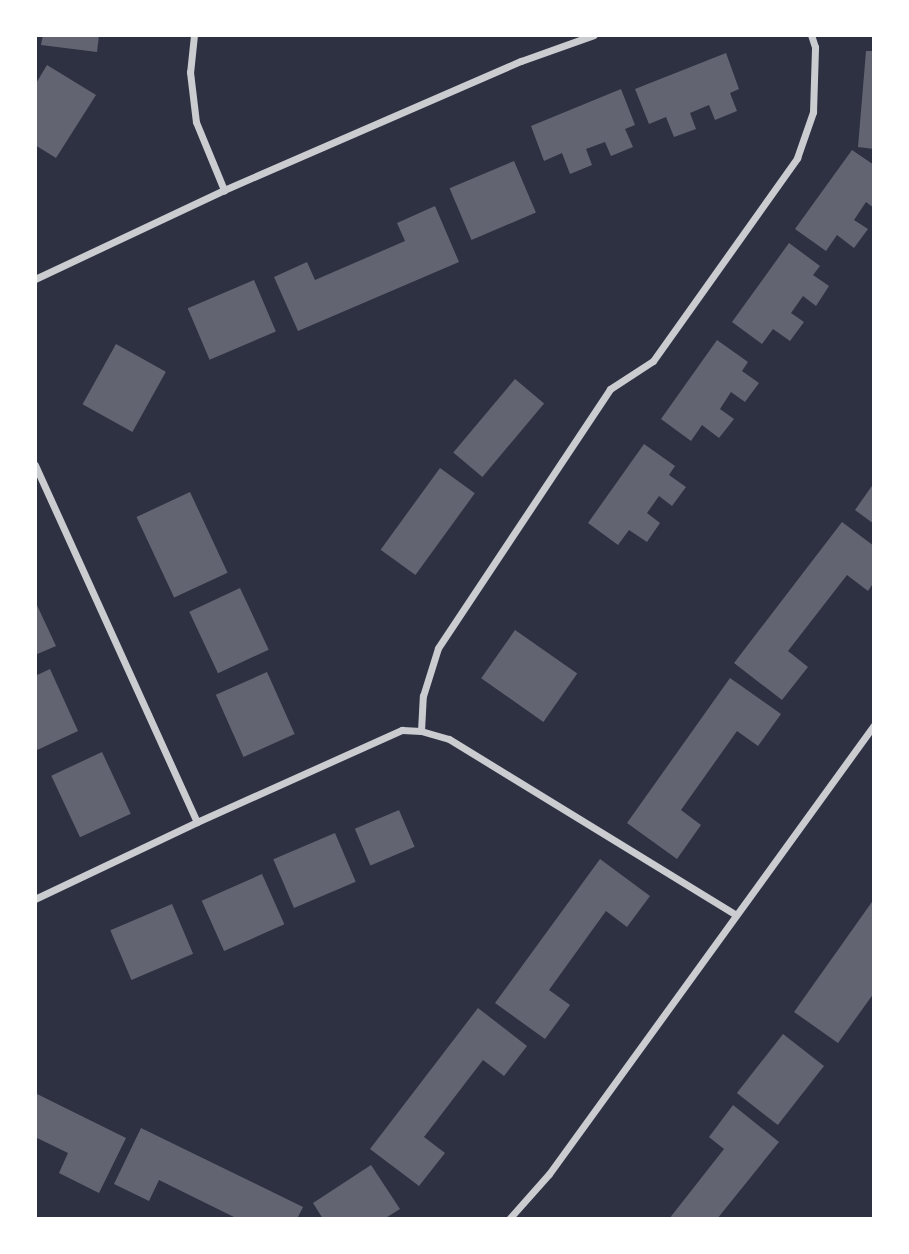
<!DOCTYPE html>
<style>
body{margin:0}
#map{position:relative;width:909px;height:1254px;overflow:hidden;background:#2d3142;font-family:Overpass,sans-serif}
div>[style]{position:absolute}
.building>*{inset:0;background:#626471;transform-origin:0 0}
.minor>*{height:7px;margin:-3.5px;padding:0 3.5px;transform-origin:3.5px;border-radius:3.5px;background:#caccd0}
span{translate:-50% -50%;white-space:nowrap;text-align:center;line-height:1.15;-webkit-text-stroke:5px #fff;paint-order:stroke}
.frame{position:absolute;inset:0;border:37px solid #fff;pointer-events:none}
</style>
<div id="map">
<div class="building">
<i style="clip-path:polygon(43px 35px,99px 35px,97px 52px,41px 45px)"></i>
<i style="clip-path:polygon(866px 51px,874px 51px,874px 149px,858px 147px)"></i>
<i style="clip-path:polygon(726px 53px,739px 89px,730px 93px,737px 111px,715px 120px,709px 105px,690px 113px,696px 129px,674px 137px,666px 117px,649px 124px,635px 89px)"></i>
<i style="clip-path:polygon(47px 65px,96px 95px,56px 158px,35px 145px,35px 85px)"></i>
<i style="clip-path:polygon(621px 89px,635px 125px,625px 129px,633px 147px,611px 156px,605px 142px,586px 149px,592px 165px,570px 174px,562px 153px,544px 161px,531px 126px)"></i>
<i style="clip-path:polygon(852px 150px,874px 165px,874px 208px,866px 202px,854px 220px,868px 229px,854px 248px,837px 235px,826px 251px,795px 229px)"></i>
<i style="left:514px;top:161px;width:56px;height:70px;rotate:67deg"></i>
<i style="clip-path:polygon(435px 206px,459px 262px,298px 331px,274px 277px,307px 262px,315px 280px,405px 241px,397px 223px)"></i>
<i style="clip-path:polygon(789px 243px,820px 266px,813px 275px,829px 286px,816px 306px,803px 296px,791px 313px,804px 322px,790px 341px,773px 329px,762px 344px,732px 322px)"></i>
<i style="left:254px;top:280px;width:56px;height:72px;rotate:67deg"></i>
<i style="clip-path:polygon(717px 340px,748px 362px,742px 371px,759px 383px,745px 402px,731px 392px,720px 409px,734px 419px,719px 438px,702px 425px,691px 441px,661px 419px)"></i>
<i style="left:116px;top:344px;width:57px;height:69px;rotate:29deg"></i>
<i style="left:515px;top:379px;width:38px;height:96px;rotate:40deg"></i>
<i style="clip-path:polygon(644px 444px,675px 466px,669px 475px,686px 487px,672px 506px,659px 496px,647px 513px,660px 523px,647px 542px,629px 530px,618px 545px,588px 523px)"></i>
<i style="left:440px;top:468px;width:43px;height:101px;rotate:36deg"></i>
<i style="clip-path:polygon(874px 483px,874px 524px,855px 510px)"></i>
<i style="left:190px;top:492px;width:89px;height:59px;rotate:65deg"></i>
<i style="clip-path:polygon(842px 522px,874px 546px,874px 582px,868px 591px,847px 575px,788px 651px,808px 667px,782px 700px,734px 663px)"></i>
<i style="left:240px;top:588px;width:68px;height:56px;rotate:65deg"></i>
<i style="clip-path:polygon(35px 601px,56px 646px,35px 655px)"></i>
<i style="left:515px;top:630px;width:76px;height:59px;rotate:35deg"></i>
<i style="clip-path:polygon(50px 669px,78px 731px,35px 751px,35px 676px)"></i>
<i style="left:267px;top:672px;width:68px;height:56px;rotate:66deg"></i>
<i style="clip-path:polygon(730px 678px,781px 714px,758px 746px,737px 731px,681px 810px,701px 825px,677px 859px,627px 823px)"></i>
<i style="left:102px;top:752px;width:68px;height:56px;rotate:65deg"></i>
<i style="left:399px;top:810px;width:40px;height:48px;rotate:67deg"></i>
<i style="left:335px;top:833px;width:53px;height:67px;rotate:67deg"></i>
<i style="clip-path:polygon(600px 859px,650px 896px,627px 927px,606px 911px,549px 990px,570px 1005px,545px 1039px,495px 1003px)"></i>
<i style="left:262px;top:874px;width:55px;height:66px;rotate:66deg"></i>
<i style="clip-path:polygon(874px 899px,874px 993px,838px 1043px,794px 1012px)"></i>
<i style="left:172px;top:904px;width:54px;height:67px;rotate:67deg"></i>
<i style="clip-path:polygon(478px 1008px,527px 1046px,504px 1076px,483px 1060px,424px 1137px,445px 1153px,419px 1186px,370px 1149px)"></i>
<i style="left:783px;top:1034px;width:52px;height:75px;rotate:38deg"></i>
<i style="clip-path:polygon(35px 1093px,126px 1138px,99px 1193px,59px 1173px,68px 1153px,35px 1137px)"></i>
<i style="clip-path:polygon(733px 1105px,779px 1142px,717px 1219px,669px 1219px,724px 1149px,709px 1137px)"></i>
<i style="clip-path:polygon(141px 1128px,303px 1207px,297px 1219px,238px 1219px,159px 1180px,149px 1201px,114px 1184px)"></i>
<i style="clip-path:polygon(371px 1165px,400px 1209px,384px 1219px,323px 1219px,313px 1203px)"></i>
</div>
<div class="minor">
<i style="left:194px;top:35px;width:37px;rotate:96deg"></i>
<i style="left:190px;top:72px;width:50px;rotate:83.2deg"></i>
<i style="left:196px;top:122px;width:74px;rotate:67.6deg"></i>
<i style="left:35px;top:279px;width:209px;rotate:-25.2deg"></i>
<i style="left:224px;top:190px;width:324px;rotate:-23.5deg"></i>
<i style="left:521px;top:61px;width:77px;rotate:-19.6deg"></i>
<i style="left:35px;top:465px;width:392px;rotate:65.6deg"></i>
<i style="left:197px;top:822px;width:179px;rotate:154.6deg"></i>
<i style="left:421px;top:731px;width:35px;rotate:-87deg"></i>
<i style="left:423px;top:696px;width:50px;rotate:-72.6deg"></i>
<i style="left:438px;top:648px;width:311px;rotate:-56.4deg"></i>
<i style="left:610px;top:389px;width:51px;rotate:-33.1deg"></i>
<i style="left:653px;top:361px;width:249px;rotate:-54.6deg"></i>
<i style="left:797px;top:158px;width:49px;rotate:-70.8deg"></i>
<i style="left:813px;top:112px;width:65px;rotate:-88.2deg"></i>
<i style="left:815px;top:47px;width:13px;rotate:-108deg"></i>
<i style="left:197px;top:822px;width:225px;rotate:-24.2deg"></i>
<i style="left:402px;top:730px;width:19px;rotate:3deg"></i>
<i style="left:421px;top:731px;width:29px;rotate:16deg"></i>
<i style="left:449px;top:739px;width:335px;rotate:31.5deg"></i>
<i style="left:509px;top:1219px;width:60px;rotate:-48.4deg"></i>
<i style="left:549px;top:1174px;width:554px;rotate:-54.1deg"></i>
</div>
<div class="frame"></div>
</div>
